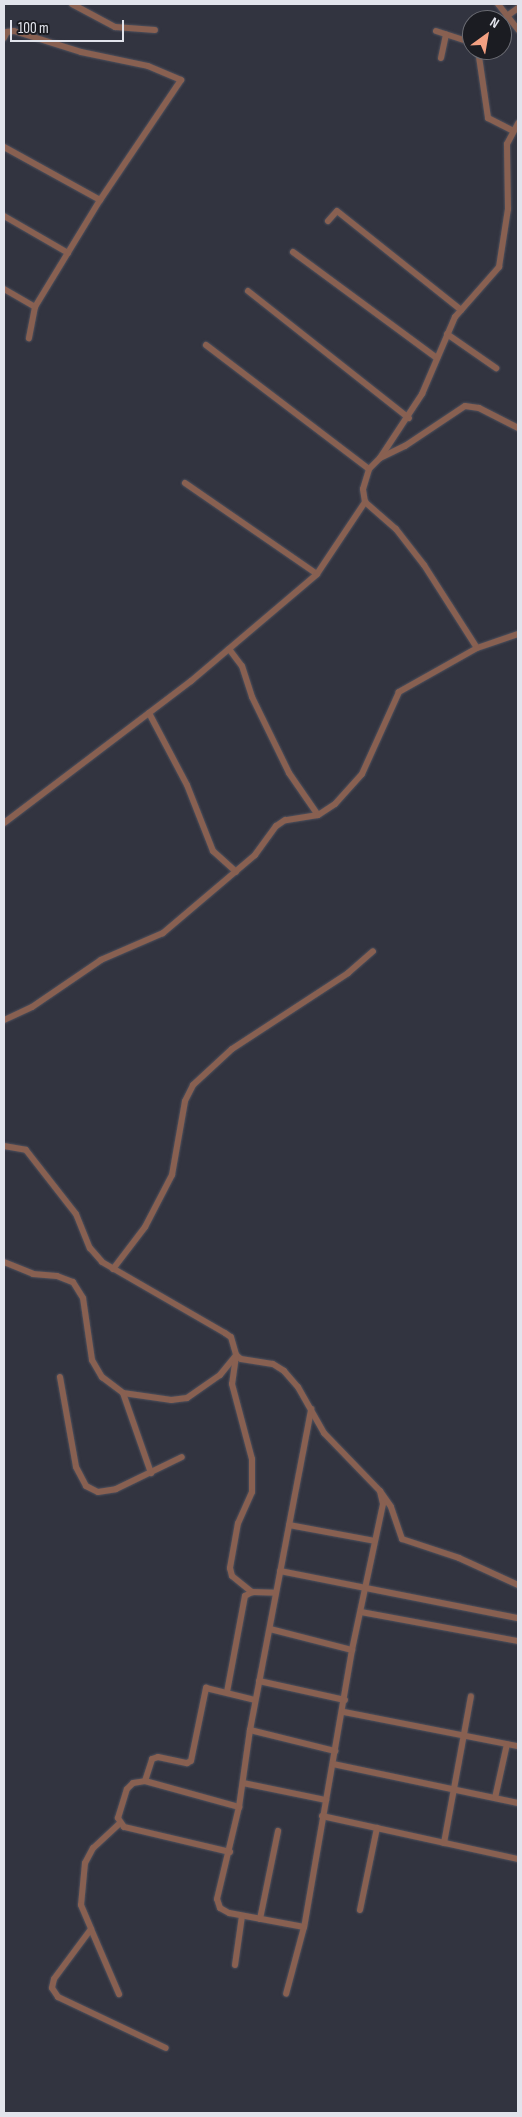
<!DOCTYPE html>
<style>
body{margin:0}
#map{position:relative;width:522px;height:2117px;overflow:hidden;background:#323440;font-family:"Sofia Sans Condensed",sans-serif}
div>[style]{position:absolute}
.roads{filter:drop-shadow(0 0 1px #4e505c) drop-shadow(0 0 1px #4e505c)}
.minor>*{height:6px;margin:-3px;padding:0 3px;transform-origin:3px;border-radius:3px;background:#886051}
span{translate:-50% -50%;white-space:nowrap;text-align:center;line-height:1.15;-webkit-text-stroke:4px #1b1c22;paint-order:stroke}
.frame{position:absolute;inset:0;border:5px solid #e2e4ec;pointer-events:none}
.north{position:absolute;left:462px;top:10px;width:50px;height:50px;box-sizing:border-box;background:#1b1c22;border:1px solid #6b6c73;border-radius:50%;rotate:32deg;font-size:14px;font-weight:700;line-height:20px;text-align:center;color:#e2e4ec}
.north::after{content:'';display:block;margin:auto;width:18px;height:22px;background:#f3a082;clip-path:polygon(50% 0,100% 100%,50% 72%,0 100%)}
.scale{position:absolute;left:10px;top:20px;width:114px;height:22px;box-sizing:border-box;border:2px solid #e2e4ec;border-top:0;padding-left:6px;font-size:15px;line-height:18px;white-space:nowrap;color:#e2e4ec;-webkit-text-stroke:4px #1b1c22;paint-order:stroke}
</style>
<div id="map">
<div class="roads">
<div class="minor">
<i style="left:72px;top:4px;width:49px;rotate:28.1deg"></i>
<i style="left:115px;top:27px;width:40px;rotate:4.3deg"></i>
<i style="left:498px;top:4px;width:33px;rotate:52deg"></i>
<i style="left:507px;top:16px;width:14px;rotate:-36deg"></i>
<i style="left:436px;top:31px;width:38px;rotate:18deg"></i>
<i style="left:4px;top:38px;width:7px;rotate:-63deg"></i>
<i style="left:7px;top:32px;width:7px;rotate:-8deg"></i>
<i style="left:14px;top:31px;width:70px;rotate:17.4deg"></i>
<i style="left:81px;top:52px;width:68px;rotate:11.8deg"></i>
<i style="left:148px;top:66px;width:36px;rotate:23deg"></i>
<i style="left:181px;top:80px;width:145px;rotate:124deg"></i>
<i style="left:100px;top:200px;width:125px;rotate:121.3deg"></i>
<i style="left:35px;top:307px;width:32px;rotate:101deg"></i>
<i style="left:478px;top:50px;width:69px;rotate:81.6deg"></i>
<i style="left:488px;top:118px;width:28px;rotate:27deg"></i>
<i style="left:441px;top:58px;width:24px;rotate:-78deg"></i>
<i style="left:4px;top:147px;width:110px;rotate:28.9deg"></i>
<i style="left:4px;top:216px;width:74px;rotate:30deg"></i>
<i style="left:328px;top:221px;width:13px;rotate:-48deg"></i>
<i style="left:337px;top:211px;width:159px;rotate:38.6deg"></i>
<i style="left:293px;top:252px;width:179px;rotate:36.4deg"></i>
<i style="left:4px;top:289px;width:36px;rotate:30deg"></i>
<i style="left:248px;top:291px;width:205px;rotate:38.3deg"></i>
<i style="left:447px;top:334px;width:60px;rotate:34.8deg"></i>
<i style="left:206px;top:345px;width:205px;rotate:37.3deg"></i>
<i style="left:380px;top:458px;width:77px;rotate:-56.7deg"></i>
<i style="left:422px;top:394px;width:84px;rotate:-66.8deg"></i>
<i style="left:455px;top:317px;width:67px;rotate:-48.7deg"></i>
<i style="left:499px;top:267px;width:59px;rotate:-81.2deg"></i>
<i style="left:508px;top:209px;width:65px;rotate:-90.9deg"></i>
<i style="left:507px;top:144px;width:24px;rotate:-62deg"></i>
<i style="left:185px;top:483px;width:160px;rotate:34.6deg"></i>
<i style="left:365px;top:502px;width:13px;rotate:-99deg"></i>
<i style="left:363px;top:489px;width:21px;rotate:-73deg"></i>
<i style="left:369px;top:469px;width:16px;rotate:-45deg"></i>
<i style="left:380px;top:458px;width:28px;rotate:-26deg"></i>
<i style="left:405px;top:446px;width:72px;rotate:-33.7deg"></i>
<i style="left:465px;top:406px;width:14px;rotate:8deg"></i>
<i style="left:479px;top:408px;width:44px;rotate:27.1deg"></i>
<i style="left:477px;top:648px;width:43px;rotate:-18.9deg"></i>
<i style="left:229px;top:649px;width:21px;rotate:53deg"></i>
<i style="left:242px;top:666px;width:33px;rotate:72deg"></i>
<i style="left:252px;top:697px;width:85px;rotate:64deg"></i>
<i style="left:289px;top:773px;width:51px;rotate:55.4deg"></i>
<i style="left:149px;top:713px;width:81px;rotate:62.2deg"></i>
<i style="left:187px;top:785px;width:71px;rotate:68.5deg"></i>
<i style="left:213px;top:851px;width:31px;rotate:42deg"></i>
<i style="left:4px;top:823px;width:235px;rotate:-37.2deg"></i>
<i style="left:191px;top:681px;width:165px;rotate:-40.3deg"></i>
<i style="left:317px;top:574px;width:87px;rotate:-56.3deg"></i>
<i style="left:365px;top:502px;width:41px;rotate:41.1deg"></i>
<i style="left:396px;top:529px;width:46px;rotate:52.1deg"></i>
<i style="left:424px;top:565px;width:98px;rotate:57.4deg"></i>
<i style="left:477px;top:648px;width:90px;rotate:150.6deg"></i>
<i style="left:399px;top:692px;width:90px;rotate:114.3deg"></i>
<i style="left:362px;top:774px;width:40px;rotate:132deg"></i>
<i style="left:335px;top:804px;width:20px;rotate:147deg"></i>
<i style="left:318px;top:815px;width:33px;rotate:171deg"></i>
<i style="left:285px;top:820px;width:11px;rotate:146deg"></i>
<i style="left:276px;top:826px;width:36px;rotate:126deg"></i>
<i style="left:255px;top:855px;width:121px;rotate:139.7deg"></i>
<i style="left:163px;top:933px;width:68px;rotate:156.5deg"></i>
<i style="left:101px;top:960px;width:83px;rotate:145.7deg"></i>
<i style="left:32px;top:1007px;width:31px;rotate:155deg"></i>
<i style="left:4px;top:1146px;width:22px;rotate:10deg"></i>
<i style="left:26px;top:1150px;width:81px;rotate:52deg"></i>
<i style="left:76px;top:1214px;width:37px;rotate:68deg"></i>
<i style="left:90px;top:1248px;width:18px;rotate:49deg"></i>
<i style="left:102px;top:1262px;width:142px;rotate:30deg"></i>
<i style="left:225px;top:1333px;width:7px;rotate:34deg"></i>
<i style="left:231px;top:1337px;width:19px;rotate:74deg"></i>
<i style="left:236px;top:1355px;width:6px;rotate:39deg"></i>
<i style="left:241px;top:1359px;width:32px;rotate:9deg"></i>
<i style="left:273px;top:1364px;width:13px;rotate:32deg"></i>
<i style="left:284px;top:1371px;width:21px;rotate:49deg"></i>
<i style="left:298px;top:1387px;width:53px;rotate:60.5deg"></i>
<i style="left:324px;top:1433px;width:81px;rotate:46deg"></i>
<i style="left:380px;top:1491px;width:13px;rotate:77deg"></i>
<i style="left:383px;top:1504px;width:149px;rotate:102deg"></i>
<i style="left:352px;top:1650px;width:281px;rotate:99.8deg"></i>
<i style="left:304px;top:1927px;width:69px;rotate:105deg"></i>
<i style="left:4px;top:1262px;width:31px;rotate:22deg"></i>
<i style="left:33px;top:1274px;width:24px;rotate:5deg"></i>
<i style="left:57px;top:1276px;width:17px;rotate:21deg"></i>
<i style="left:73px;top:1282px;width:19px;rotate:58deg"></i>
<i style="left:83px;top:1298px;width:63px;rotate:81.7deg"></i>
<i style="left:92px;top:1360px;width:20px;rotate:60deg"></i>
<i style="left:102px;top:1377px;width:26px;rotate:37deg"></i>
<i style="left:123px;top:1393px;width:49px;rotate:8.3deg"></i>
<i style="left:171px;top:1400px;width:16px;rotate:-7deg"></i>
<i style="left:187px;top:1398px;width:40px;rotate:-34.9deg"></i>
<i style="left:220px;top:1375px;width:26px;rotate:-51deg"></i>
<i style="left:113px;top:1269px;width:53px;rotate:-52.7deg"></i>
<i style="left:145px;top:1227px;width:59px;rotate:-62.6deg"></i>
<i style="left:172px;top:1175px;width:75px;rotate:-80deg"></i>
<i style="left:185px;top:1101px;width:18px;rotate:-63deg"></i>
<i style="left:193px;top:1085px;width:53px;rotate:-42.7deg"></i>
<i style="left:232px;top:1049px;width:139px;rotate:-33.2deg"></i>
<i style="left:348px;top:973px;width:33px;rotate:-41deg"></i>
<i style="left:236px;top:1356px;width:28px;rotate:98deg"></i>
<i style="left:232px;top:1384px;width:78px;rotate:75.1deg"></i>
<i style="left:252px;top:1459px;width:33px;rotate:90deg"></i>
<i style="left:252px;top:1492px;width:34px;rotate:114deg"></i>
<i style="left:238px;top:1523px;width:46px;rotate:100.1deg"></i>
<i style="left:230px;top:1568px;width:8px;rotate:76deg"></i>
<i style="left:232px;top:1576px;width:26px;rotate:39deg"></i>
<i style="left:60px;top:1377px;width:91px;rotate:79.9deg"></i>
<i style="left:76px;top:1467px;width:21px;rotate:62deg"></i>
<i style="left:86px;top:1486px;width:13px;rotate:27deg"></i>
<i style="left:98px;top:1492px;width:18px;rotate:-9deg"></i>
<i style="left:116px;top:1489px;width:73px;rotate:-25.9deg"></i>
<i style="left:123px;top:1393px;width:85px;rotate:70.7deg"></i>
<i style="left:380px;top:1491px;width:19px;rotate:55deg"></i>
<i style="left:391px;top:1507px;width:34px;rotate:71deg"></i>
<i style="left:402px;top:1539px;width:60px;rotate:18.4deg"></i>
<i style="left:459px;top:1558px;width:65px;rotate:24.6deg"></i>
<i style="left:289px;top:1525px;width:87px;rotate:10.5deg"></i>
<i style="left:280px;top:1571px;width:243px;rotate:11.2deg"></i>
<i style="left:361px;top:1612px;width:160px;rotate:10.5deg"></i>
<i style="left:270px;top:1629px;width:85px;rotate:14.4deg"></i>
<i style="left:259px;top:1681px;width:88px;rotate:12.5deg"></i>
<i style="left:227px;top:1692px;width:98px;rotate:-79.4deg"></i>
<i style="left:245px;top:1596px;width:8px;rotate:-30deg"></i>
<i style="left:252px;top:1592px;width:24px;rotate:2deg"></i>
<i style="left:344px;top:1712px;width:177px;rotate:11.1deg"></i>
<i style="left:250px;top:1730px;width:88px;rotate:13.9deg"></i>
<i style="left:333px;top:1764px;width:189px;rotate:11.9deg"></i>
<i style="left:145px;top:1781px;width:23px;rotate:-72deg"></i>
<i style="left:152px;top:1759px;width:6px;rotate:-18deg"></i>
<i style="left:158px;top:1757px;width:30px;rotate:12deg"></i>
<i style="left:187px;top:1763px;width:4px;rotate:-27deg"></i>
<i style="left:191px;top:1761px;width:75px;rotate:-78.4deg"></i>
<i style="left:206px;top:1688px;width:50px;rotate:13.8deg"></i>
<i style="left:243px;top:1783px;width:85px;rotate:11.6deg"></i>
<i style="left:495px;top:1798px;width:55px;rotate:-77.5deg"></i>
<i style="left:322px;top:1816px;width:201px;rotate:12.4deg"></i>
<i style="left:119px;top:1824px;width:35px;rotate:137deg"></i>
<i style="left:93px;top:1848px;width:17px;rotate:118deg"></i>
<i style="left:85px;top:1863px;width:42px;rotate:95.4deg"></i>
<i style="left:81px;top:1905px;width:26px;rotate:67deg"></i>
<i style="left:91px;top:1929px;width:62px;rotate:126.5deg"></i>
<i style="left:54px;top:1979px;width:9px;rotate:103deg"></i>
<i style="left:52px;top:1988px;width:11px;rotate:56deg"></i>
<i style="left:58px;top:1997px;width:119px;rotate:25.3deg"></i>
<i style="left:444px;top:1843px;width:149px;rotate:-79.6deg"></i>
<i style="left:230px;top:1852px;width:109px;rotate:-166.7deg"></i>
<i style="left:124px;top:1827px;width:11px;rotate:-124deg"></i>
<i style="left:118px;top:1818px;width:30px;rotate:-73deg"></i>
<i style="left:127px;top:1789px;width:8px;rotate:-45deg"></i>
<i style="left:133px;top:1783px;width:12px;rotate:-9deg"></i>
<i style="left:145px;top:1781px;width:98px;rotate:15.5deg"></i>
<i style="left:360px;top:1910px;width:84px;rotate:-78.3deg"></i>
<i style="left:260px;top:1919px;width:90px;rotate:-78.4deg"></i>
<i style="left:304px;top:1927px;width:76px;rotate:-169.4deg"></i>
<i style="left:229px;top:1913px;width:10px;rotate:-151deg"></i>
<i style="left:220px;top:1908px;width:9px;rotate:-108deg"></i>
<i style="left:217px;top:1899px;width:95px;rotate:-76.6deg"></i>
<i style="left:239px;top:1807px;width:78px;rotate:-81.9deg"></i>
<i style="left:250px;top:1730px;width:327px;rotate:-79.2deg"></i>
<i style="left:91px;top:1929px;width:71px;rotate:66.7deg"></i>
<i style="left:235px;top:1965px;width:49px;rotate:-81.9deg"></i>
</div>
</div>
<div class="frame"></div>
<div class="north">N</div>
<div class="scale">100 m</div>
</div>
